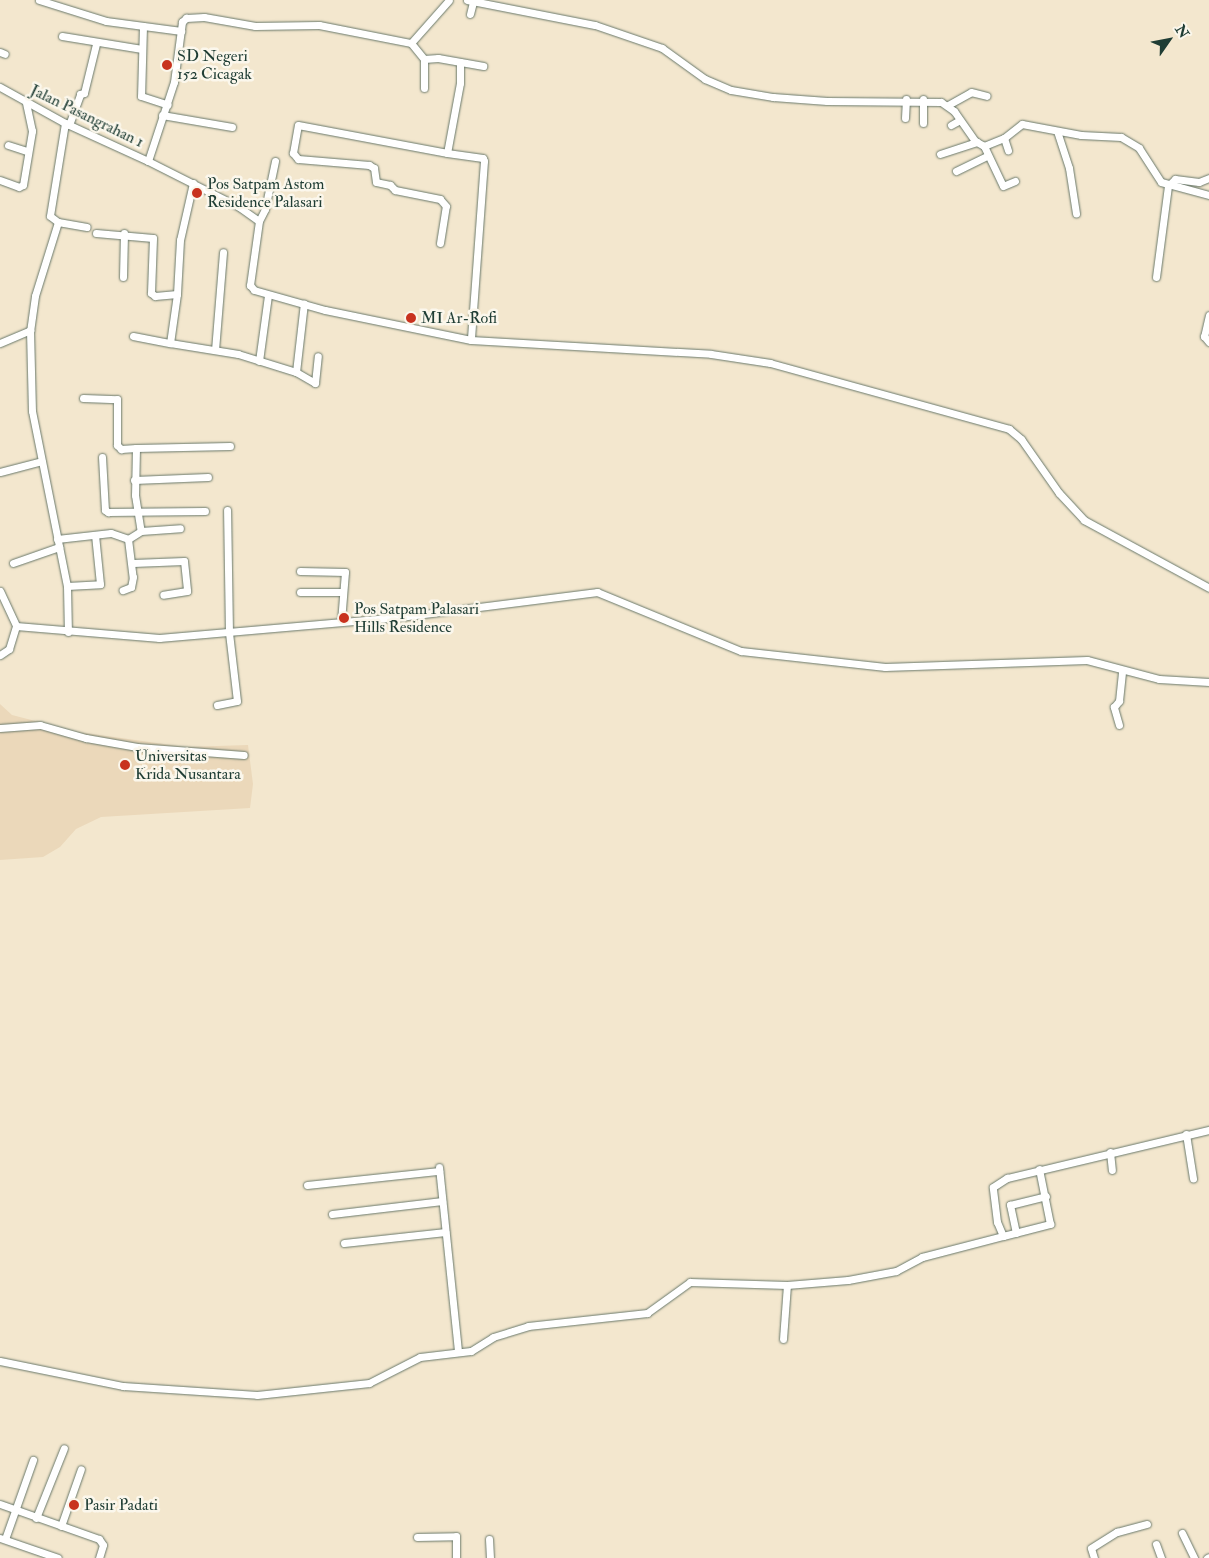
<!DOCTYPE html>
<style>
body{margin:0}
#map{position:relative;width:1209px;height:1558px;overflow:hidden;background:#f3e7ce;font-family:"IM FELL Double Pica",serif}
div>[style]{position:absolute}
.built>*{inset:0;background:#ebd8ba}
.roads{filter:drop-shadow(0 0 1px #69786a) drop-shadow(0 0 1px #69786a)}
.minor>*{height:7px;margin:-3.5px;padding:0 3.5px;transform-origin:3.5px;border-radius:3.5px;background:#fff}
.dots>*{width:14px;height:14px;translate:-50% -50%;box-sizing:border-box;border:2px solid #fbf7ec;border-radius:50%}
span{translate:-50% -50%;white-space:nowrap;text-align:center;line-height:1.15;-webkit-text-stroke:5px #fbf7ec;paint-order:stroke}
.poi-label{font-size:16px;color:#1f3d34}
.left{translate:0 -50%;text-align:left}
.street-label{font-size:16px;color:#1f3d34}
.north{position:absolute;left:1144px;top:15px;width:50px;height:50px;-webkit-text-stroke:4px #fbf7ec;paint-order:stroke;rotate:57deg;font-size:14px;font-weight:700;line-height:20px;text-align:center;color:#1f3d34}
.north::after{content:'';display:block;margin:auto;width:18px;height:22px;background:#1f3d34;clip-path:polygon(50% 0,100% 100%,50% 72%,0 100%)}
</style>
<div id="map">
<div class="built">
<i style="clip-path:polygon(0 704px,12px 715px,78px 732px,185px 747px,248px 745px,253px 784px,250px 808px,101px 817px,76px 829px,60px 847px,43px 857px,0 860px)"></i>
</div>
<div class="roads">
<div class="minor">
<i style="left:39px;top:0;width:70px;rotate:17.4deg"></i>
<i style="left:106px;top:21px;width:76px;rotate:7.6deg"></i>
<i style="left:467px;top:0;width:130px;rotate:11.1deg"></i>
<i style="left:595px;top:25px;width:71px;rotate:18.9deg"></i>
<i style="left:662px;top:48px;width:53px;rotate:35.8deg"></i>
<i style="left:705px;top:79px;width:28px;rotate:23deg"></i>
<i style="left:731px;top:90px;width:43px;rotate:9.5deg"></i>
<i style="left:773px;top:97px;width:54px;rotate:4.2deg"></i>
<i style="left:827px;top:101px;width:114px;rotate:0.5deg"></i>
<i style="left:941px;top:102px;width:16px;rotate:35deg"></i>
<i style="left:954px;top:111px;width:37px;rotate:55deg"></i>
<i style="left:975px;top:141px;width:10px;rotate:29deg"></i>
<i style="left:984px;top:146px;width:22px;rotate:-22deg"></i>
<i style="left:1004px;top:138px;width:23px;rotate:-38deg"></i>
<i style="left:1022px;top:124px;width:60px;rotate:10.6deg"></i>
<i style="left:1081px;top:135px;width:40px;rotate:2.9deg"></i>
<i style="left:1121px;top:137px;width:21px;rotate:31deg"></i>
<i style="left:1139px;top:148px;width:40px;rotate:57.1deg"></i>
<i style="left:1161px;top:182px;width:50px;rotate:15.2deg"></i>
<i style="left:470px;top:14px;width:12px;rotate:-76deg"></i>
<i style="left:143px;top:26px;width:70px;rotate:91.6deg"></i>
<i style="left:141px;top:96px;width:28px;rotate:18deg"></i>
<i style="left:62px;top:36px;width:81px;rotate:9.2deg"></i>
<i style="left:411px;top:43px;width:57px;rotate:-48.5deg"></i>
<i style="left:411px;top:43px;width:21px;rotate:51deg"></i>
<i style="left:424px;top:59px;width:29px;rotate:90deg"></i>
<i style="left:0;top:52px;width:5px;rotate:22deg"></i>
<i style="left:424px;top:59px;width:14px;rotate:-4deg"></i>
<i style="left:438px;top:58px;width:46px;rotate:10.1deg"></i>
<i style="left:460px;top:62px;width:21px;rotate:90deg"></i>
<i style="left:460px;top:83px;width:71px;rotate:100.5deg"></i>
<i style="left:447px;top:153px;width:36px;rotate:8deg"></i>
<i style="left:483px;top:158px;width:3px;rotate:72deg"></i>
<i style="left:484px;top:161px;width:179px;rotate:94.2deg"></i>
<i style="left:0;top:87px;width:74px;rotate:29deg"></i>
<i style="left:65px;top:123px;width:91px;rotate:24.6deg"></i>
<i style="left:148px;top:161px;width:83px;rotate:-71.8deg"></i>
<i style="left:174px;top:82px;width:61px;rotate:-82.4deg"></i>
<i style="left:182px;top:22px;width:6px;rotate:-45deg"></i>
<i style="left:186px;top:18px;width:18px;rotate:-3deg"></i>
<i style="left:204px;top:17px;width:52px;rotate:10deg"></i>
<i style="left:255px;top:26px;width:64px;rotate:-0.9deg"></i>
<i style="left:319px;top:25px;width:94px;rotate:11.1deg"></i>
<i style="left:923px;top:99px;width:24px;rotate:90deg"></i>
<i style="left:948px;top:105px;width:26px;rotate:-29deg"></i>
<i style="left:971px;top:92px;width:16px;rotate:14deg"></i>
<i style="left:162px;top:115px;width:71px;rotate:9.7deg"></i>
<i style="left:905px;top:118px;width:19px;rotate:-87deg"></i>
<i style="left:65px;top:123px;width:94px;rotate:99.2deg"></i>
<i style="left:50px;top:216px;width:10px;rotate:37deg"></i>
<i style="left:58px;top:222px;width:29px;rotate:10deg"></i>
<i style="left:69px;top:125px;width:33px;rotate:-70deg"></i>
<i style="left:80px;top:94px;width:4px;rotate:-14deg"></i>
<i style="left:84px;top:93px;width:50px;rotate:-76.2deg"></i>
<i style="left:951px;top:125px;width:10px;rotate:-29deg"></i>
<i style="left:1057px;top:131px;width:39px;rotate:72deg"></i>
<i style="left:1069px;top:168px;width:46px;rotate:81.2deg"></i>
<i style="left:1004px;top:138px;width:13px;rotate:72deg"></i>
<i style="left:8px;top:145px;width:20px;rotate:18deg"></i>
<i style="left:984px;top:146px;width:44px;rotate:64.6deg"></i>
<i style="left:1003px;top:186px;width:13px;rotate:-23deg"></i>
<i style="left:940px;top:154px;width:39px;rotate:-18deg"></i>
<i style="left:148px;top:161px;width:102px;rotate:26.8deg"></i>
<i style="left:239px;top:207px;width:24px;rotate:35deg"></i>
<i style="left:259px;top:221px;width:65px;rotate:98deg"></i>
<i style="left:250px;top:285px;width:6px;rotate:51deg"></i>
<i style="left:254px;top:290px;width:74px;rotate:15.7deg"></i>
<i style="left:325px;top:310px;width:149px;rotate:11.6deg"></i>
<i style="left:471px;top:340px;width:240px;rotate:3.3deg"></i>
<i style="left:711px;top:354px;width:60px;rotate:8.7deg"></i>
<i style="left:770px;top:363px;width:248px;rotate:15.4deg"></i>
<i style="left:1009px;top:429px;width:16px;rotate:40deg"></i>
<i style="left:1021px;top:439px;width:66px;rotate:54.9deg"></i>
<i style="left:1059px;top:493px;width:37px;rotate:47deg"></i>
<i style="left:1084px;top:520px;width:142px;rotate:28.5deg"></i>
<i style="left:956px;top:171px;width:34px;rotate:-26deg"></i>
<i style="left:0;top:180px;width:20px;rotate:20deg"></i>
<i style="left:19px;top:187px;width:4px;rotate:-27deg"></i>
<i style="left:23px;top:185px;width:55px;rotate:-80.5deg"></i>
<i style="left:32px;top:131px;width:30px;rotate:-102deg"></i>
<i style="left:193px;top:183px;width:58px;rotate:102.8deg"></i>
<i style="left:180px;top:240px;width:54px;rotate:93.2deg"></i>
<i style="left:177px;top:294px;width:49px;rotate:98.1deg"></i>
<i style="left:170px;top:343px;width:69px;rotate:9.2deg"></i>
<i style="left:238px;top:354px;width:61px;rotate:17.2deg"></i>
<i style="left:296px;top:372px;width:22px;rotate:30deg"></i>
<i style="left:315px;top:383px;width:27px;rotate:-84deg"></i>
<i style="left:259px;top:221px;width:13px;rotate:-63deg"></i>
<i style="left:265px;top:209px;width:49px;rotate:-78.2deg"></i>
<i style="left:58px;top:222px;width:77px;rotate:107.3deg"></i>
<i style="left:35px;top:296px;width:34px;rotate:98deg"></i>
<i style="left:30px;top:330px;width:81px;rotate:88.6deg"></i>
<i style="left:32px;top:411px;width:178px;rotate:78.7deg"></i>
<i style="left:67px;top:586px;width:46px;rotate:88.8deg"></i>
<i style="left:96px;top:233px;width:57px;rotate:5deg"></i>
<i style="left:153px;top:238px;width:55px;rotate:92.1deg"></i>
<i style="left:151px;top:293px;width:5px;rotate:37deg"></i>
<i style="left:155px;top:296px;width:22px;rotate:-5deg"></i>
<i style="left:440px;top:243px;width:37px;rotate:-81deg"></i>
<i style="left:446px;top:206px;width:9px;rotate:-131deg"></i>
<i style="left:440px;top:199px;width:46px;rotate:-168.7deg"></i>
<i style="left:395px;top:190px;width:7px;rotate:-135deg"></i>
<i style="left:390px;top:185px;width:14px;rotate:-168deg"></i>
<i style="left:376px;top:182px;width:14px;rotate:-98deg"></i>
<i style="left:374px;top:168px;width:6px;rotate:-149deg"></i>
<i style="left:369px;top:165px;width:71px;rotate:-175.2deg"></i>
<i style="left:298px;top:159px;width:8px;rotate:-130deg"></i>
<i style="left:293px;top:153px;width:28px;rotate:-80deg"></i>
<i style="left:298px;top:125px;width:152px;rotate:10.6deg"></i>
<i style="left:123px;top:277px;width:44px;rotate:-88.7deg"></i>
<i style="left:1156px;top:277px;width:92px;rotate:-82.5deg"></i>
<i style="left:1168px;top:186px;width:10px;rotate:-45deg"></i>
<i style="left:1175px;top:179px;width:24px;rotate:7deg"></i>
<i style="left:1199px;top:182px;width:11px;rotate:-22deg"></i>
<i style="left:1209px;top:315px;width:22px;rotate:103deg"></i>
<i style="left:1204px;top:336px;width:8px;rotate:50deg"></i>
<i style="left:133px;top:336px;width:38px;rotate:11deg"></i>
<i style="left:0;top:343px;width:33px;rotate:-23deg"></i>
<i style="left:215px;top:350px;width:98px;rotate:-85.3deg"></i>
<i style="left:259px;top:361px;width:67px;rotate:-82.2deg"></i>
<i style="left:296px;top:372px;width:69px;rotate:-83.4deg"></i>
<i style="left:83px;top:398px;width:34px;rotate:2deg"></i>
<i style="left:117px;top:399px;width:46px;rotate:90deg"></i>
<i style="left:117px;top:445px;width:6px;rotate:45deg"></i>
<i style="left:121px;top:449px;width:15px;rotate:-4deg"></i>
<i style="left:136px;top:448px;width:47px;rotate:91.2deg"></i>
<i style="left:135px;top:495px;width:36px;rotate:81deg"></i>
<i style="left:141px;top:531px;width:15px;rotate:148deg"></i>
<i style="left:136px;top:448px;width:94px;rotate:-1.2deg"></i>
<i style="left:102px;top:457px;width:53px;rotate:86.8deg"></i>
<i style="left:105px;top:510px;width:4px;rotate:34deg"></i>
<i style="left:108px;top:512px;width:97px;rotate:-0.6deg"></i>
<i style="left:0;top:472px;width:43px;rotate:-14.7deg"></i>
<i style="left:134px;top:480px;width:74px;rotate:-2.3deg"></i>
<i style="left:141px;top:531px;width:39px;rotate:-4deg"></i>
<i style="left:57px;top:539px;width:54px;rotate:-6.3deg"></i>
<i style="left:111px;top:533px;width:18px;rotate:19deg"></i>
<i style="left:128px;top:539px;width:38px;rotate:83deg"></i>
<i style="left:133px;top:577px;width:10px;rotate:101deg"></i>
<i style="left:131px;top:587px;width:9px;rotate:159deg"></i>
<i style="left:13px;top:563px;width:49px;rotate:-19.2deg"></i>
<i style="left:133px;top:563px;width:51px;rotate:-2.2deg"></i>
<i style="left:184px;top:561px;width:30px;rotate:84deg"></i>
<i style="left:187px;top:591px;width:24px;rotate:171deg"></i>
<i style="left:300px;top:571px;width:45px;rotate:1.3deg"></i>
<i style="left:345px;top:572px;width:50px;rotate:94.6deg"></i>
<i style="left:67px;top:586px;width:33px;rotate:-3deg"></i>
<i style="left:100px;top:584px;width:49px;rotate:-95.8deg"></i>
<i style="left:0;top:591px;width:38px;rotate:65deg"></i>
<i style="left:16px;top:626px;width:144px;rotate:4.8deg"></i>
<i style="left:159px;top:638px;width:242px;rotate:-5deg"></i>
<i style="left:400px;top:617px;width:199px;rotate:-7.2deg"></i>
<i style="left:597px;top:592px;width:156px;rotate:22.3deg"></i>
<i style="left:741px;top:651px;width:145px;rotate:6.3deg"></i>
<i style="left:885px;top:667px;width:202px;rotate:-2deg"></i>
<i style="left:1087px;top:660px;width:74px;rotate:14.8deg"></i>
<i style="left:1159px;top:679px;width:50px;rotate:3.4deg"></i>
<i style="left:300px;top:592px;width:43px"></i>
<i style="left:0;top:655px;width:11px;rotate:-34deg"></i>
<i style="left:9px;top:649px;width:24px;rotate:-73deg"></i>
<i style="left:217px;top:705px;width:20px;rotate:-11deg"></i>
<i style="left:237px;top:701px;width:68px;rotate:-96.7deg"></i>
<i style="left:229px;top:633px;width:123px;rotate:-90.9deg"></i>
<i style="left:1119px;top:725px;width:19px;rotate:-106deg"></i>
<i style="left:1114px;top:707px;width:8px;rotate:-50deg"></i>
<i style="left:1119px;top:701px;width:31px;rotate:-84deg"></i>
<i style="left:0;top:728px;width:40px;rotate:-4.3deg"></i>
<i style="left:40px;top:725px;width:48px;rotate:15.8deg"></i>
<i style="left:86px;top:738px;width:52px;rotate:10deg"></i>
<i style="left:137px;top:747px;width:107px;rotate:4.3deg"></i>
<i style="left:1186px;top:1134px;width:45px;rotate:81deg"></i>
<i style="left:1110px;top:1152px;width:18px;rotate:84deg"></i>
<i style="left:439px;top:1167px;width:186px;rotate:84.1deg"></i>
<i style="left:307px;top:1185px;width:133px;rotate:-6.1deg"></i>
<i style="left:332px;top:1214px;width:111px;rotate:-6.7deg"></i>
<i style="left:1016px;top:1233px;width:29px;rotate:-102deg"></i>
<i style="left:1010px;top:1205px;width:37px;rotate:-14deg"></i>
<i style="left:1003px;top:1236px;width:49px;rotate:-14.3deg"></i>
<i style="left:1050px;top:1224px;width:56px;rotate:-101.3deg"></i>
<i style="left:344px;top:1243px;width:102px;rotate:-6.2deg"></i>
<i style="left:783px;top:1339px;width:54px;rotate:-85.8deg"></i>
<i style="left:0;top:1361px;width:126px;rotate:11.5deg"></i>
<i style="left:123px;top:1386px;width:134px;rotate:3.8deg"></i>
<i style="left:257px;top:1395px;width:113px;rotate:-6.1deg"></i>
<i style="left:369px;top:1383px;width:57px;rotate:-27deg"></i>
<i style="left:420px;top:1357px;width:51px;rotate:-6.7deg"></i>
<i style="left:471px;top:1351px;width:26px;rotate:-32deg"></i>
<i style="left:493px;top:1337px;width:37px;rotate:-17deg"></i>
<i style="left:528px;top:1326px;width:120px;rotate:-6.2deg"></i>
<i style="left:647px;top:1313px;width:53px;rotate:-35.8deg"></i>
<i style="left:690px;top:1282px;width:97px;rotate:1.8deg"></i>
<i style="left:787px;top:1285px;width:61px;rotate:-4.7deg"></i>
<i style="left:848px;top:1280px;width:49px;rotate:-10.6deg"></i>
<i style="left:896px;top:1271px;width:30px;rotate:-28deg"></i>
<i style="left:922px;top:1257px;width:84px;rotate:-14.5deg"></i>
<i style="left:1003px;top:1236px;width:15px;rotate:-113deg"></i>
<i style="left:997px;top:1222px;width:35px;rotate:-97deg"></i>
<i style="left:993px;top:1187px;width:17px;rotate:-33deg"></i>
<i style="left:1007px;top:1178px;width:208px;rotate:-13.4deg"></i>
<i style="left:0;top:1504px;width:105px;rotate:19.5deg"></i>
<i style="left:99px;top:1539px;width:7px;rotate:56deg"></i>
<i style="left:103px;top:1545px;width:14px;rotate:107deg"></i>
<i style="left:36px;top:1518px;width:75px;rotate:-68.2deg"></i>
<i style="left:61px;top:1526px;width:60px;rotate:-70.7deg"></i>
<i style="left:1182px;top:1533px;width:28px;rotate:64deg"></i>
<i style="left:417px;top:1537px;width:39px;rotate:-1deg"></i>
<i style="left:456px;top:1536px;width:22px;rotate:90deg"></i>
<i style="left:0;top:1538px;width:61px;rotate:19deg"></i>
<i style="left:5px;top:1539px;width:84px;rotate:-70.5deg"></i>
<i style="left:489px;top:1539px;width:19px;rotate:87deg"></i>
<i style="left:1156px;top:1544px;width:15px;rotate:70deg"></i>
<i style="left:1094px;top:1558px;width:10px;rotate:-107deg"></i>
<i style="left:1091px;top:1548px;width:31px;rotate:-32deg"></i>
<i style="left:1117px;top:1532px;width:31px;rotate:-15deg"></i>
<i style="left:1207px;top:1558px;width:2px;rotate:-27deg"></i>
</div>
</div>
<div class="dots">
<i style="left:167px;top:65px;background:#c8321e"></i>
<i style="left:197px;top:193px;background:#c8321e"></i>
<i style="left:411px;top:318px;background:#c8321e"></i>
<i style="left:344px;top:618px;background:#c8321e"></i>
<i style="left:125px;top:765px;background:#c8321e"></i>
<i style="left:74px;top:1505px;background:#c8321e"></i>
</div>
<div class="poi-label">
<span class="left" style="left:177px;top:65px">SD Negeri<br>152 Cicagak</span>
<span class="left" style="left:207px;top:193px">Pos Satpam Astom<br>Residence Palasari</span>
<span class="left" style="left:421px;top:318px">MI Ar-Rofi</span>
<span class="left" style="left:354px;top:618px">Pos Satpam Palasari<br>Hills Residence</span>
<span class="left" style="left:135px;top:765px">Universitas<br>Krida Nusantara</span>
<span class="left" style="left:84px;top:1505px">Pasir Padati</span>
</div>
<div class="street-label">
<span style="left:87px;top:116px;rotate:26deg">Jalan Pasangrahan 1</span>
</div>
<div class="north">N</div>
</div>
